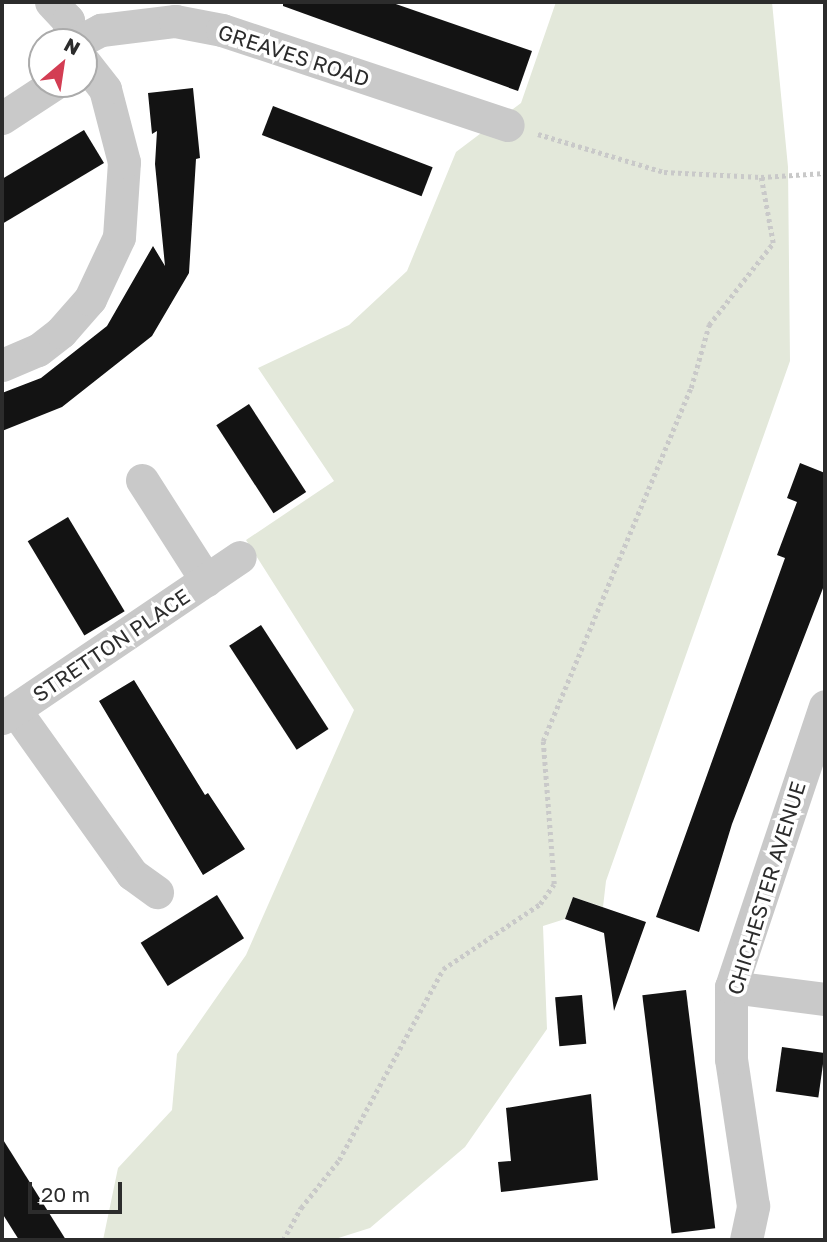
<!DOCTYPE html>
<style>
body{margin:0}
#map{position:relative;width:827px;height:1242px;overflow:hidden;background:#fff;font-family:"Golos Text",sans-serif}
div>[style]{position:absolute}
.green>*{inset:0;background:#e3e8da}
.building>*{inset:0;background:#131313;transform-origin:0 0}
.path>*{height:4.5px;margin-top:-2.25px;transform-origin:0;background:repeating-linear-gradient(90deg,#c9c9c9 0 3.5px,transparent 0 7px)}
.street>*{height:33px;margin:-16.5px;padding:0 16.5px;transform-origin:16.5px;border-radius:16.5px;background:#c9c9c9}
span{translate:-50% -50%;white-space:nowrap;text-align:center;line-height:1.15;-webkit-text-stroke:7px #fff;paint-order:stroke}
.street-label{font-size:21px;color:#2c2c2c}
.frame{position:absolute;inset:0;border:4px solid #2c2c2c;pointer-events:none}
.north{position:absolute;left:28px;top:28px;width:70px;height:70px;box-sizing:border-box;background:#fff;border:2px solid #ababab;border-radius:50%;rotate:29deg;font-size:19px;font-weight:700;line-height:28px;text-align:center;color:#2c2c2c}
.north::after{content:'';display:block;margin:auto;width:24px;height:32px;background:#d33d53;clip-path:polygon(50% 0,100% 100%,50% 72%,0 100%)}
.scale{position:absolute;left:28px;top:1182px;width:94px;height:32px;box-sizing:border-box;border:4px solid #2c2c2c;border-top:0;padding-left:9px;font-size:21px;line-height:24px;white-space:nowrap;color:#2c2c2c;-webkit-text-stroke:5px #fff;paint-order:stroke}
</style>
<div id="map">
<div class="green">
<i style="clip-path:polygon(556px 2px,772px 2px,788px 167px,790px 361px,606px 881px,603px 907px,573px 897px,565px 919px,543px 926px,547px 1029px,465px 1147px,370px 1228px,332px 1240px,103px 1240px,118px 1168px,172px 1110px,177px 1054px,246px 955px,354px 710px,246px 540px,334px 481px,258px 368px,349px 325px,407px 271px,456px 152px,521px 103px)"></i>
</div>
<div class="building">
<i style="clip-path:polygon(283px 2px,390px 2px,532px 51px,518px 91px,283px 6px)"></i>
<i style="clip-path:polygon(193px 88px,200px 158px,196px 159px,189px 273px,152px 336px,62px 407px,2px 431px,2px 393px,41px 378px,107px 326px,153px 246px,165px 266px,155px 164px,157px 131px,152px 134px,148px 93px)"></i>
<i style="left:273px;top:106px;width:171px;height:31px;rotate:21deg"></i>
<i style="clip-path:polygon(84px 130px,104px 163px,2px 224px,2px 179px)"></i>
<i style="left:249px;top:404px;width:105px;height:39px;rotate:57deg"></i>
<i style="clip-path:polygon(800px 463px,825px 473px,825px 583px,732px 824px,699px 932px,656px 917px,785px 558px,777px 555px,797px 502px,787px 498px)"></i>
<i style="left:68px;top:517px;width:110px;height:47px;rotate:59deg"></i>
<i style="left:261px;top:625px;width:124px;height:38px;rotate:57deg"></i>
<i style="clip-path:polygon(134px 680px,205px 795px,208px 793px,245px 849px,203px 875px,99px 701px)"></i>
<i style="left:217px;top:895px;width:51px;height:90px;rotate:58deg"></i>
<i style="clip-path:polygon(573px 897px,646px 922px,614px 1011px,604px 933px,565px 919px)"></i>
<i style="left:686px;top:990px;width:240px;height:44px;rotate:83deg"></i>
<i style="left:582px;top:995px;width:49px;height:27px;rotate:85deg"></i>
<i style="left:782px;top:1047px;width:43px;height:45px;rotate:8deg"></i>
<i style="clip-path:polygon(591px 1094px,598px 1180px,501px 1192px,498px 1162px,511px 1161px,506px 1108px)"></i>
<i style="clip-path:polygon(2px 1138px,66px 1240px,19px 1240px,2px 1213px)"></i>
</div>
<div class="path">
<i style="left:538px;top:134px;width:132px;rotate:16.8deg"></i>
<i style="left:664px;top:172px;width:97px;rotate:3deg"></i>
<i style="left:761px;top:177px;width:64px;rotate:-3.6deg"></i>
<i style="left:283px;top:1240px;width:37px;rotate:-61deg"></i>
<i style="left:301px;top:1208px;width:61px;rotate:-51.6deg"></i>
<i style="left:339px;top:1160px;width:217px;rotate:-61.4deg"></i>
<i style="left:443px;top:969px;width:117px;rotate:-33.8deg"></i>
<i style="left:540px;top:904px;width:24px;rotate:-55deg"></i>
<i style="left:554px;top:884px;width:143px;rotate:-94.4deg"></i>
<i style="left:543px;top:741px;width:383px;rotate:-67.3deg"></i>
<i style="left:691px;top:388px;width:66px;rotate:-74.1deg"></i>
<i style="left:709px;top:325px;width:104px;rotate:-52deg"></i>
<i style="left:773px;top:243px;width:67px;rotate:-100.3deg"></i>
</div>
<div class="street">
<i style="left:51px;top:2px;width:25px;rotate:47deg"></i>
<i style="left:68px;top:20px;width:22px;rotate:82deg"></i>
<i style="left:78px;top:42px;width:26px;rotate:-28deg"></i>
<i style="left:101px;top:30px;width:75px;rotate:-6.9deg"></i>
<i style="left:175px;top:21px;width:48px;rotate:10.8deg"></i>
<i style="left:222px;top:30px;width:301px;rotate:18.4deg"></i>
<i style="left:2px;top:118px;width:62px;rotate:-33.2deg"></i>
<i style="left:2px;top:365px;width:39px;rotate:-23deg"></i>
<i style="left:38px;top:350px;width:29px;rotate:-38deg"></i>
<i style="left:61px;top:332px;width:44px;rotate:-48.7deg"></i>
<i style="left:90px;top:299px;width:68px;rotate:-64.9deg"></i>
<i style="left:119px;top:237px;width:75px;rotate:-86.2deg"></i>
<i style="left:124px;top:162px;width:75px;rotate:-104.6deg"></i>
<i style="left:105px;top:89px;width:34px;rotate:-128deg"></i>
<i style="left:142px;top:480px;width:119px;rotate:57.4deg"></i>
<i style="left:15px;top:710px;width:201px;rotate:54.5deg"></i>
<i style="left:132px;top:874px;width:31px;rotate:36deg"></i>
<i style="left:2px;top:718px;width:287px;rotate:-34.1deg"></i>
<i style="left:731px;top:987px;width:95px;rotate:7.3deg"></i>
<i style="left:746px;top:1240px;width:35px;rotate:-78deg"></i>
<i style="left:753px;top:1206px;width:149px;rotate:-98.5deg"></i>
<i style="left:731px;top:1059px;width:72px;rotate:-90deg"></i>
<i style="left:731px;top:987px;width:296px;rotate:-71.5deg"></i>
</div>
<div class="street-label">
<span style="left:294px;top:55px;rotate:18deg">GREAVES ROAD</span>
<span style="left:111px;top:645px;rotate:-34deg">STRETTON PLACE</span>
<span style="left:766px;top:888px;rotate:-73deg">CHICHESTER AVENUE</span>
</div>
<div class="frame"></div>
<div class="north">N</div>
<div class="scale">20 m</div>
</div>
